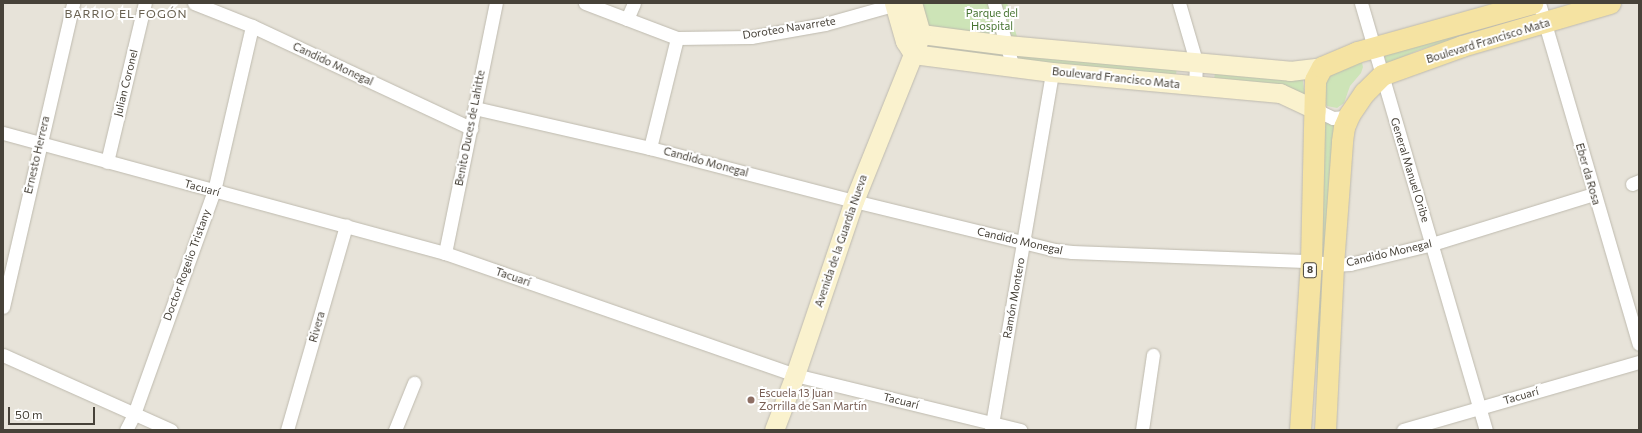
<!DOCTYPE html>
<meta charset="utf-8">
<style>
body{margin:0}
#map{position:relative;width:1642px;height:433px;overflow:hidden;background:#f4f1ea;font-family:Commissioner,sans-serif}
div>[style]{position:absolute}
.residential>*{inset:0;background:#e7e3d9;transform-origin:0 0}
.green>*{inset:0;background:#cde4b7;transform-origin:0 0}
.roads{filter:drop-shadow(0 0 1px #bebaae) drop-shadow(0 0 1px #bebaae)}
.street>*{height:13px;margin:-6.5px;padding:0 6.5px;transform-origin:6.5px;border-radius:6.5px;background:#fff}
.secondary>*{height:19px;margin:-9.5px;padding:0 9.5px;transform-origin:9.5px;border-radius:9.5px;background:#faf2ce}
.primary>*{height:21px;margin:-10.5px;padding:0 10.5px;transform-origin:10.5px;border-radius:10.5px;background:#f5e3a2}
.dots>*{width:11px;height:11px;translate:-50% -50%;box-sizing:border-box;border:2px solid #fff;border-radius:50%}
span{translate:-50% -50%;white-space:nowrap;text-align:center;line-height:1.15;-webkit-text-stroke:4px #fff;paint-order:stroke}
.shield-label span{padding:1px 3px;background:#fff;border:1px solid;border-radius:3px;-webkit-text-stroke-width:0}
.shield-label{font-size:10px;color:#474239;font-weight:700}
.park-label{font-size:11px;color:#467431}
.street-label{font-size:11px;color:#474239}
.education-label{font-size:11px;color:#785e54}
.left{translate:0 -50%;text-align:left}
.neighbourhood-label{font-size:12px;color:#696151;letter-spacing:1px}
.frame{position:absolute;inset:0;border:4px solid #474239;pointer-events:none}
.scale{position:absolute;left:8px;top:407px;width:87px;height:18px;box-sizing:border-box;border:2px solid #474239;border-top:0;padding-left:5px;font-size:12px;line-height:14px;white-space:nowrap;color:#474239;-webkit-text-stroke:3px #fff;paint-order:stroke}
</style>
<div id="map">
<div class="residential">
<i style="left:3px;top:3px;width:1636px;height:427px"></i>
</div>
<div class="green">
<i style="clip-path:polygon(928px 3px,1007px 3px,1018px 40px,926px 29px,920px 5px)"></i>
<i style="clip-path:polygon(1524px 11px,1525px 17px,1419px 50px,1386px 64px,1384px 54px)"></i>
<i style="left:928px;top:43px;width:250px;height:8px;rotate:6deg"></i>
<i style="clip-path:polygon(1360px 61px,1362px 63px,1363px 67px,1361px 73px,1350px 86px,1344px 103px,1337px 108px,1327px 106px,1323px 99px,1325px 75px)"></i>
<i style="clip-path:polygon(1215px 71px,1302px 75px,1306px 102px,1214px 81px)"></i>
<i style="clip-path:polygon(1338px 122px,1327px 255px,1319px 255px,1324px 123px)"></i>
<i style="left:1317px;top:272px;width:8px;height:158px"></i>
</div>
<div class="roads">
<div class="street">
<i style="left:194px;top:3px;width:62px;rotate:21.6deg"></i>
<i style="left:252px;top:26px;width:242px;rotate:25deg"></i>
<i style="left:585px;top:3px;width:98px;rotate:20.8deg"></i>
<i style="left:677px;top:38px;width:74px;rotate:-0.8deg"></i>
<i style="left:751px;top:37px;width:75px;rotate:-10deg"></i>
<i style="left:825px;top:24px;width:78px;rotate:-15.6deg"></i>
<i style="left:994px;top:3px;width:67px;rotate:73.5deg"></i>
<i style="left:1179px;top:3px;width:60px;rotate:73.7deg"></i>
<i style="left:1196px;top:61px;width:25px;rotate:92deg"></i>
<i style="left:1361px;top:3px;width:445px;rotate:73.7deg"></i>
<i style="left:1539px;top:3px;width:355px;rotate:73.7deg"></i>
<i style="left:627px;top:19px;width:17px;rotate:-66deg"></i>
<i style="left:475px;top:108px;width:180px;rotate:12.9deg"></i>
<i style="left:650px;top:148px;width:211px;rotate:14.6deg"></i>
<i style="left:854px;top:201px;width:207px;rotate:13.7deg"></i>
<i style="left:1055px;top:250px;width:17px;rotate:7deg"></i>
<i style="left:1072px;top:252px;width:239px;rotate:2.2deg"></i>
<i style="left:1311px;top:261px;width:22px;rotate:10deg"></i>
<i style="left:1333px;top:265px;width:17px;rotate:-3deg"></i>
<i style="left:1350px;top:264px;width:84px;rotate:-13.7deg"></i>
<i style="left:1432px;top:244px;width:170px;rotate:-17.2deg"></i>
<i style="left:1316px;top:110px;width:19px;rotate:25deg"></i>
<i style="left:1333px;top:118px;width:12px;rotate:-5deg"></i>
<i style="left:1345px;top:117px;width:4px;rotate:-27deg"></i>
<i style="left:3px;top:133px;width:458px;rotate:15.2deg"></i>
<i style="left:445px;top:253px;width:371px;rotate:19.2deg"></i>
<i style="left:795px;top:375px;width:232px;rotate:13.7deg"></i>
<i style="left:650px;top:148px;width:113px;rotate:-76.2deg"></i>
<i style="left:107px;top:162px;width:163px;rotate:-76.6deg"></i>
<i style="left:1632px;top:184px;width:8px;rotate:-23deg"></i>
<i style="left:445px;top:253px;width:255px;rotate:-78.5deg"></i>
<i style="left:3px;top:307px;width:312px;rotate:-77deg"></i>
<i style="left:3px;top:355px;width:184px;rotate:24.1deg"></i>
<i style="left:126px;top:430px;width:18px;rotate:-63deg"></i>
<i style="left:134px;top:414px;width:237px;rotate:-70.3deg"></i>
<i style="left:214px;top:191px;width:169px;rotate:-77deg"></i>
<i style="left:287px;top:430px;width:213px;rotate:-73.9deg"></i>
<i style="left:395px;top:430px;width:51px;rotate:-68deg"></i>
<i style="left:991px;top:430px;width:363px;rotate:-80.3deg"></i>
<i style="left:1142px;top:430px;width:76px;rotate:-81.7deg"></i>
<i style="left:1403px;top:430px;width:246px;rotate:-16.1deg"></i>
</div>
<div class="secondary">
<i style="left:894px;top:3px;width:40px;rotate:74deg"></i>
<i style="left:905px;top:41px;width:15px;rotate:58deg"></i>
<i style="left:921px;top:34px;width:87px;rotate:7.3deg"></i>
<i style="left:1007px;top:45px;width:284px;rotate:5.2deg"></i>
<i style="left:1290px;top:71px;width:32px;rotate:-7deg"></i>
<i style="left:913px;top:54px;width:140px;rotate:7.4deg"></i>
<i style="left:1052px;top:72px;width:229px;rotate:5.3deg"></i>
<i style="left:1280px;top:93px;width:40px;rotate:25deg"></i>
<i style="left:774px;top:430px;width:59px;rotate:-69.1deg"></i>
<i style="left:795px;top:375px;width:184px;rotate:-71.3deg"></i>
<i style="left:854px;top:201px;width:180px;rotate:-68.1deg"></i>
<i style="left:921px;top:34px;width:32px;rotate:-106deg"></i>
</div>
<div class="primary">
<i style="left:1300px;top:430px;width:169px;rotate:-86.3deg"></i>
<i style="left:1311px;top:261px;width:181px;rotate:-88.7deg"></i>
<i style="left:1315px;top:80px;width:15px;rotate:-62deg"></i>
<i style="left:1322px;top:67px;width:38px;rotate:-23deg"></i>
<i style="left:1357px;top:52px;width:182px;rotate:-15.6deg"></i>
<i style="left:1325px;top:430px;width:165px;rotate:-87.2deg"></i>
<i style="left:1333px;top:265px;width:124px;rotate:-85.8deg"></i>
<i style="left:1342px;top:141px;width:14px;rotate:-82deg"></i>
<i style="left:1344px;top:127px;width:13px;rotate:-67deg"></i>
<i style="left:1349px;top:115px;width:27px;rotate:-56deg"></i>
<i style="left:1364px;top:93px;width:25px;rotate:-45deg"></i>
<i style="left:1382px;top:75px;width:85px;rotate:-19.9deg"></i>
<i style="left:1462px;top:46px;width:154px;rotate:-16.2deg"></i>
</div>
</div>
<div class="dots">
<i style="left:751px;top:400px;background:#8d6e63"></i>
</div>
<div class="shield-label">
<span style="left:1310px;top:270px">8</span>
</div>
<div class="park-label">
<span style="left:992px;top:20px">Parque del<br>Hospital</span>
</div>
<div class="street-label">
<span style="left:789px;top:28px;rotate:-9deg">Doroteo Navarrete</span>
<span style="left:1488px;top:41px;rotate:-17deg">Boulevard Francisco Mata</span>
<span style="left:333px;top:64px;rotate:25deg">Candido Monegal</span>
<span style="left:1116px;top:78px;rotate:6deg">Boulevard Francisco Mata</span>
<span style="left:126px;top:83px;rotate:-76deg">Julian Coronel</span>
<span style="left:470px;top:128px;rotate:-79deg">Benito Duces de Lahitte</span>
<span style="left:37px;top:155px;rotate:-77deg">Ernesto Herrera</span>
<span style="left:706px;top:162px;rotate:15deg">Candido Monegal</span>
<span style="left:1410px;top:170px;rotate:73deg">General Manuel Oribe</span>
<span style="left:1588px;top:174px;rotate:74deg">Eber da Rosa</span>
<span style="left:202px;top:188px;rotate:15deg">Tacuarí</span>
<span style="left:841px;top:241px;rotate:-71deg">Avenida de la Guardia Nueva</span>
<span style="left:1020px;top:241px;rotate:13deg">Candido Monegal</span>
<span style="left:1389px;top:253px;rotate:-13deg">Candido Monegal</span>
<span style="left:187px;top:265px;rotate:-70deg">Doctor Rogelio Tristany</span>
<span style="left:513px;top:277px;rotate:19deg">Tacuarí</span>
<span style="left:1014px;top:298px;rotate:-80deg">Ramón Montero</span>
<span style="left:317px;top:327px;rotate:-74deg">Rivera</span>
<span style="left:1521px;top:396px;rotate:-16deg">Tacuarí</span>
<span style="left:901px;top:401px;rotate:14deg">Tacuarí</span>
</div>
<div class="education-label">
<span class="left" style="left:759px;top:400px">Escuela 13 Juan<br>Zorrilla de San Martín</span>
</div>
<div class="neighbourhood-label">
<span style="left:126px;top:14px">BARRIO EL FOGÓN</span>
</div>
<div class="frame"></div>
<div class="scale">50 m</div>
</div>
